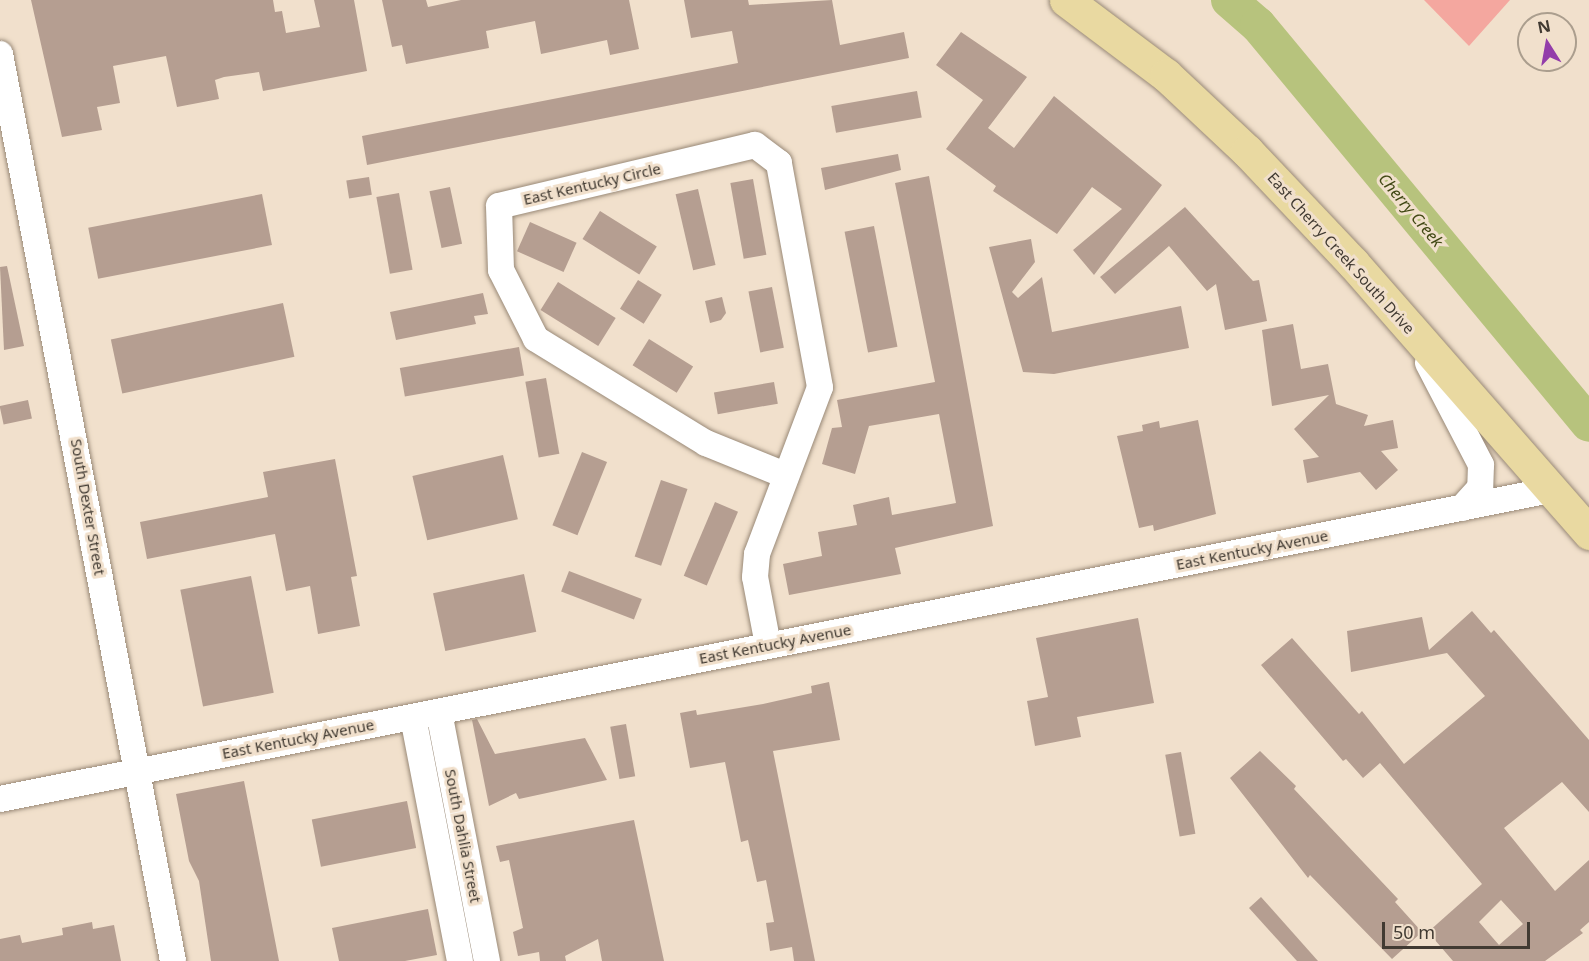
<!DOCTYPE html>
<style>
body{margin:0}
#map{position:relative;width:1589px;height:961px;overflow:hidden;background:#f1e0cc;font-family:"Noto Sans",sans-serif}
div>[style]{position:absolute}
.green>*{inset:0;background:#f4a79f}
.river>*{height:36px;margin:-18px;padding:0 18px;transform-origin:18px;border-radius:18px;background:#b7c37d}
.building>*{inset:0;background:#b59e91;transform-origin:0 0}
.roads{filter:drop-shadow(0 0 2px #998977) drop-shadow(0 0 2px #998977)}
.minor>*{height:26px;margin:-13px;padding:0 13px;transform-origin:13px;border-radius:13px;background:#fff}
.major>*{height:33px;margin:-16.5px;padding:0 16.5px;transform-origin:16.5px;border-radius:16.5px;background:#e9d9a1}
span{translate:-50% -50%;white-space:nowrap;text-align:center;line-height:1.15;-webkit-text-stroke:6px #f1e0cc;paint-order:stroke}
.street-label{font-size:15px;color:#413a32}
.water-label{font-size:16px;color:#414814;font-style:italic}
.north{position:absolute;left:1517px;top:12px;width:60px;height:60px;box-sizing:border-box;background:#f1e0cc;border:2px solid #ab9e8e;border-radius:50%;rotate:349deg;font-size:16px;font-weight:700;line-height:24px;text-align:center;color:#413a32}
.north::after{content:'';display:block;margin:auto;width:21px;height:27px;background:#933daa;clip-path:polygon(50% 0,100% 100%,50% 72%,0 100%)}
.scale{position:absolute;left:1382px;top:922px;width:148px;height:27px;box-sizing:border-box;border:3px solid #413a32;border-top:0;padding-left:8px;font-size:18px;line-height:21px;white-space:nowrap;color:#413a32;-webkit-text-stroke:4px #f1e0cc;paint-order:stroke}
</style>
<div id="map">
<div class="green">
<i style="clip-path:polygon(1424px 0,1510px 0,1469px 46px)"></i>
</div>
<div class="river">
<i style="left:1229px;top:0;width:38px;rotate:41deg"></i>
<i style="left:1258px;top:25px;width:518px;rotate:50.32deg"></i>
</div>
<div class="building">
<i style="clip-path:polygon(31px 0,273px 0,275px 12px,282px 11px,286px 33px,320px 27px,314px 0,354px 0,367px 71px,263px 91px,259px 72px,224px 77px,215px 80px,219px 99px,177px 107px,166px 56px,113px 66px,120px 103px,97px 107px,102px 130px,62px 137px)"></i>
<i style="clip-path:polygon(382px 0,426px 0,428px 7px,461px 0,629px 0,639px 49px,610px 55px,607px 40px,541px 54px,535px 21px,486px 31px,489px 48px,406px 64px,402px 45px,392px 47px)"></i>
<i style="clip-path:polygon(684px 0,748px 0,749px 5px,832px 0,840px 45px,904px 32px,909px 58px,367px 165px,362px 136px,738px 63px,732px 31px,691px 38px)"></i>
<i style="clip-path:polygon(961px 32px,1027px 77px,988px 128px,1014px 148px,1054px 96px,1162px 185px,1094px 275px,1073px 250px,1122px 209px,1092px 187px,1057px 234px,993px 191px,996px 186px,946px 149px,983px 100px,936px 65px)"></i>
<i style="left:917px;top:91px;width:27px;height:87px;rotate:80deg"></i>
<i style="clip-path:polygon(898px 154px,901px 170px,825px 190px,821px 168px)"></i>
<i style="clip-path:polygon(929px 176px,993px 526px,895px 548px,901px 574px,789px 595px,783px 564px,822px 556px,818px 532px,857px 525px,853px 505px,889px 497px,892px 515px,956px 503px,939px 414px,869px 426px,855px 474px,822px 464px,832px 428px,842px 427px,837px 400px,935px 382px,895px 183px)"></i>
<i style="left:369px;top:177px;width:18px;height:23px;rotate:81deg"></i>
<i style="left:753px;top:179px;width:77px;height:23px;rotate:80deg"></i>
<i style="left:450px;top:187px;width:58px;height:21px;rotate:78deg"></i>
<i style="left:698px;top:189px;width:78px;height:23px;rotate:77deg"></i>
<i style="left:399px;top:193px;width:78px;height:23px;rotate:80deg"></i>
<i style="left:262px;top:194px;width:52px;height:177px;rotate:79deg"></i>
<i style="clip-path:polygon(1185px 207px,1253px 281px,1259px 280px,1267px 321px,1225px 330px,1216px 284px,1207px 291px,1169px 246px,1115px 294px,1100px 277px)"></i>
<i style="left:600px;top:211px;width:67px;height:33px;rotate:32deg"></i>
<i style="left:530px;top:222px;width:51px;height:32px;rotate:24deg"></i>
<i style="left:874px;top:226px;width:123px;height:30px;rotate:79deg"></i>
<i style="clip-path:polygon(1031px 239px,1035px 262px,1012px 292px,1018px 298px,1042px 277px,1052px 332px,1181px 306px,1189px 348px,1054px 374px,1023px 372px,989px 247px)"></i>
<i style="clip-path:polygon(7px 266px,24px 346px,4px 350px,0 267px)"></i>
<i style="left:638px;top:280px;width:28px;height:34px;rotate:32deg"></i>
<i style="left:558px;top:282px;width:68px;height:33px;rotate:32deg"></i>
<i style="left:772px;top:287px;width:62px;height:24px;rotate:79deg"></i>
<i style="clip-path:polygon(483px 293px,488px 314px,474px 316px,476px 324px,396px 340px,390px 312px)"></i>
<i style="clip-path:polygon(722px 297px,726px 313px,721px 320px,710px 323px,705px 301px)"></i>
<i style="left:283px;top:303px;width:55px;height:176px;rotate:78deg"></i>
<i style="clip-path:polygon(1293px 324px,1301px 369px,1328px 364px,1336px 404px,1368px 415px,1364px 426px,1393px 420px,1398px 448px,1381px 451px,1398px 470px,1376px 490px,1360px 472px,1307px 483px,1303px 460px,1319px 457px,1294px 429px,1329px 395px,1272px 406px,1262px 330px)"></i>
<i style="left:649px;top:339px;width:52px;height:31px;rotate:32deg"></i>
<i style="left:519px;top:347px;width:29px;height:121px;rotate:80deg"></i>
<i style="left:546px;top:378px;width:77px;height:21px;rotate:80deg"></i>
<i style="left:774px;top:382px;width:22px;height:61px;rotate:80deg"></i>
<i style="left:28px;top:400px;width:19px;height:29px;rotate:78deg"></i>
<i style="clip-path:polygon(1198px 420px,1216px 514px,1154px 531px,1153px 525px,1139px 528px,1117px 436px,1143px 431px,1142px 425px,1159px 421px,1160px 428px)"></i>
<i style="left:582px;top:452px;width:27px;height:79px;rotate:22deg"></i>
<i style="left:503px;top:455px;width:66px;height:93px;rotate:77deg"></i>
<i style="clip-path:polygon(335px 459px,357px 576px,351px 577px,360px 626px,318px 634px,310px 586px,286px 591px,275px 534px,147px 559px,140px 522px,268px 497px,263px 472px)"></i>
<i style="left:661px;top:480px;width:28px;height:81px;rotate:19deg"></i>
<i style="left:715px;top:502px;width:25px;height:80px;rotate:23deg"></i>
<i style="left:569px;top:571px;width:78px;height:22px;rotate:21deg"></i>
<i style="left:524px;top:574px;width:59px;height:93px;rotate:78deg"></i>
<i style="left:251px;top:576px;width:119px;height:72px;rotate:79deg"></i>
<i style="clip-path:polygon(evenodd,1472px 611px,1491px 633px,1494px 630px,1589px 740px,1589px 812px,1562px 782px,1504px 828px,1555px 891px,1589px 860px,1589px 922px,1580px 930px,1583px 933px,1545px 961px,1453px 961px,1428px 932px,1482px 884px,1380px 763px,1363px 778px,1346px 759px,1343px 761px,1261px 665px,1292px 638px,1359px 714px,1362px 711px,1404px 764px,1485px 696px,1447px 653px,1351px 672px,1347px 631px,1422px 617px,1429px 650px,1472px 611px,1501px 900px,1523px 924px,1499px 945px,1479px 922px,1501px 900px)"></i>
<i style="clip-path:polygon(1138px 618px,1154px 703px,1077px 717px,1081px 737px,1035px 746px,1027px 701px,1048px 697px,1036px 638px)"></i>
<i style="clip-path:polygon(829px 682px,840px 740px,773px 751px,815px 961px,794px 961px,792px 947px,770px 951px,766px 923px,774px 922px,766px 880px,757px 882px,748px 840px,741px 842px,725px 762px,690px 768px,680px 713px,696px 710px,697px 715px,763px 704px,812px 693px,811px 686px)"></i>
<i style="clip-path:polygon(477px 719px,495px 754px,585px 738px,607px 780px,519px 799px,516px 793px,489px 806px,472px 720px)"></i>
<i style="left:626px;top:724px;width:53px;height:16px;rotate:80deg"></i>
<i style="clip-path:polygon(1260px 751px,1296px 786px,1294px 789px,1398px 899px,1395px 902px,1422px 932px,1392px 959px,1310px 875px,1308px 878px,1230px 778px)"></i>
<i style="left:1181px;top:752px;width:83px;height:16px;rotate:80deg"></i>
<i style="clip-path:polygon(244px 781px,279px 961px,211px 961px,199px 881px,189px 861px,176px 794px)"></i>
<i style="left:407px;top:801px;width:48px;height:97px;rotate:79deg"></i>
<i style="clip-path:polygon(634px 820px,664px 961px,602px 961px,598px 939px,565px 956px,566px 961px,540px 961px,539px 952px,518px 956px,513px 932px,523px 928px,509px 860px,500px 862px,496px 846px)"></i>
<i style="clip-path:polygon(1261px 897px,1318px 961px,1297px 961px,1249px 908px)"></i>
<i style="clip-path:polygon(428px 909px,437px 955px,405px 961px,339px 961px,332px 928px)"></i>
<i style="clip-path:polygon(92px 922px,93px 929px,114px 925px,121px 961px,0 961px,0 939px,20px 935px,22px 943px,63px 935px,62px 928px)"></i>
</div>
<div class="roads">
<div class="minor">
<i style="left:0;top:54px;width:923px;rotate:79.2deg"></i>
<i style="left:1428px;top:363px;width:115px;rotate:62.5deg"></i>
<i style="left:1481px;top:465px;width:23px;rotate:92deg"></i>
<i style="left:1480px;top:488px;width:27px;rotate:132deg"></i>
<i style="left:768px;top:645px;width:69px;rotate:-100.8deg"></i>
<i style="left:755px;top:577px;width:23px;rotate:-85deg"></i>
<i style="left:757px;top:554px;width:178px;rotate:-69.3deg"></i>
<i style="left:820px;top:387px;width:228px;rotate:-100.4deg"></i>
<i style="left:779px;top:163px;width:30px;rotate:-143deg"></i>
<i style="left:755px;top:145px;width:263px;rotate:166.6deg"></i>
<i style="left:499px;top:206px;width:64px;rotate:88.2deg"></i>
<i style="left:501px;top:270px;width:77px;rotate:63.1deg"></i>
<i style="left:536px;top:339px;width:199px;rotate:31.5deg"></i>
<i style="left:706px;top:443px;width:85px;rotate:22.1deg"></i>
<i style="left:439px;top:712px;width:254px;rotate:79.1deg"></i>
<i style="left:413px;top:717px;width:248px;rotate:79.1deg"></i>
<i style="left:0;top:799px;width:1581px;rotate:-11.27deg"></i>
</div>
<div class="major">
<i style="left:1066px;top:0;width:125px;rotate:36.9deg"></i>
<i style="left:1166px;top:75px;width:111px;rotate:43.2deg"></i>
<i style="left:1247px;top:151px;width:154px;rotate:46.6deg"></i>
<i style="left:1353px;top:263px;width:359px;rotate:48.8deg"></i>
</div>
</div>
<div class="street-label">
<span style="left:592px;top:184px;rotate:-13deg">East Kentucky Circle</span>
<span style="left:1341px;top:253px;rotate:48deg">East Cherry Creek South Drive</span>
<span style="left:88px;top:507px;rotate:80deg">South Dexter Street</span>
<span style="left:1252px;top:550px;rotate:-11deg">East Kentucky Avenue</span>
<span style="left:775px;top:644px;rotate:-11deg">East Kentucky Avenue</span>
<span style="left:298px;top:739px;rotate:-11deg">East Kentucky Avenue</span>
<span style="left:463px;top:836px;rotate:79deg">South Dahlia Street</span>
</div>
<div class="water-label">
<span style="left:1411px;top:210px;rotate:50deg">Cherry Creek</span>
</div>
<div class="north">N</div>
<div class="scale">50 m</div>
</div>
